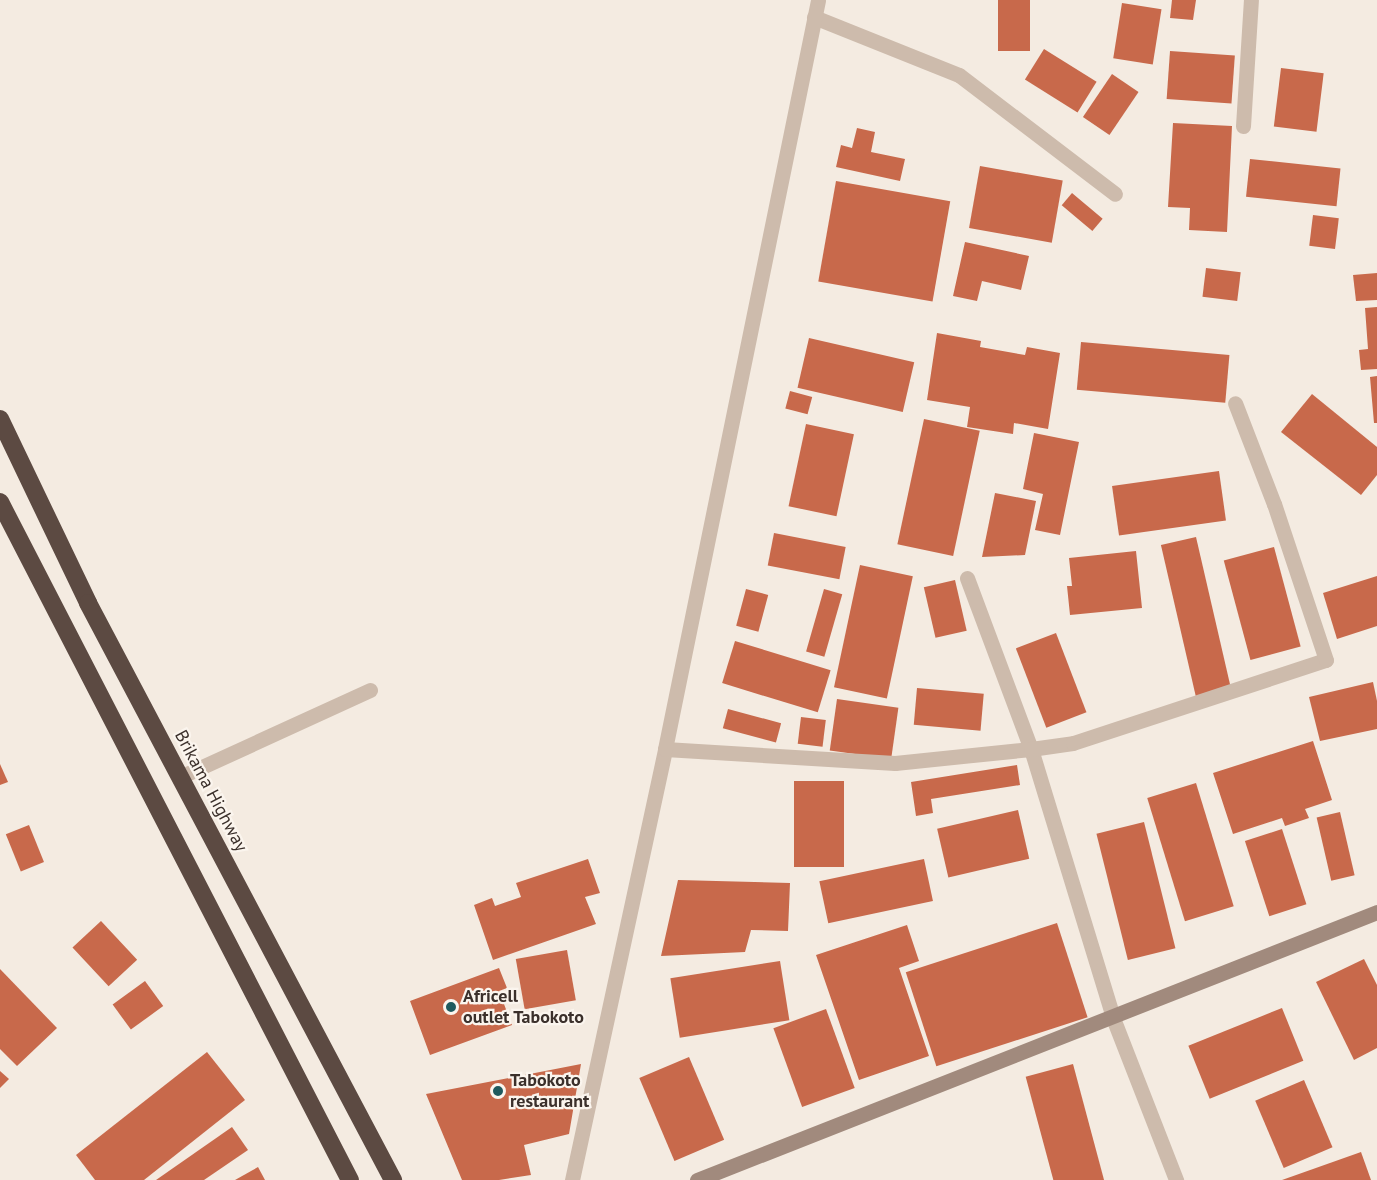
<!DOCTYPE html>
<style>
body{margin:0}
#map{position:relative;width:1377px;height:1180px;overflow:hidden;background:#f4ebe1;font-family:"PT Sans",sans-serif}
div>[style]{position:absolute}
.building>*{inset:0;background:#c8694b;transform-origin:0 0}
.lane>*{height:15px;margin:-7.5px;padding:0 7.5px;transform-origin:7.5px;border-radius:7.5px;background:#cdbbac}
.street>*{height:15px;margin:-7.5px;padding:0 7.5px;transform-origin:7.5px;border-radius:7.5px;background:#cdbbac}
.secondary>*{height:15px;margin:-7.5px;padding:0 7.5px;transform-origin:7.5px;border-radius:7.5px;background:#a18a7d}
.highway>*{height:18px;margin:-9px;padding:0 9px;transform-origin:9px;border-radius:9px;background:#5c4a42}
.dots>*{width:16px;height:16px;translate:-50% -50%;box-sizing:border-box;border:3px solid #fbf5ee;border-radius:50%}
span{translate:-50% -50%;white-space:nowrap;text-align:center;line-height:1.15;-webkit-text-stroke:4.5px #fbf5ee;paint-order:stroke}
.street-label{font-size:18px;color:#3b302b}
.poi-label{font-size:18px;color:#3b302b;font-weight:700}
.left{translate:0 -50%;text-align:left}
</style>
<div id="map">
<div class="building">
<i style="left:998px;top:0;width:32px;height:51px"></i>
<i style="clip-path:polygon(1172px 0,1196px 0,1193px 20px,1170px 18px)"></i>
<i style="left:1122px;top:3px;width:40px;height:56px;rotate:9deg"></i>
<i style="left:1044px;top:49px;width:62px;height:36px;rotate:32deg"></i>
<i style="left:1170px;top:51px;width:65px;height:48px;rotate:4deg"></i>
<i style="left:1281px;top:68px;width:43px;height:59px;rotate:7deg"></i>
<i style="left:1112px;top:74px;width:32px;height:52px;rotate:34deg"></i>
<i style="clip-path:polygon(1173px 123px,1232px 126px,1227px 232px,1189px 230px,1190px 208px,1168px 207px)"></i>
<i style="clip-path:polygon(857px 128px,875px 132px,871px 152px,905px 159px,900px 181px,836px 167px,841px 145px,852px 148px)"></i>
<i style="left:1250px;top:159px;width:91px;height:38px;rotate:6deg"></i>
<i style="left:980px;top:166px;width:84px;height:63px;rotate:10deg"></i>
<i style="left:836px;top:181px;width:116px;height:102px;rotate:10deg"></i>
<i style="left:1072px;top:193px;width:40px;height:16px;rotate:40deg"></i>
<i style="left:1313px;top:215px;width:26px;height:31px;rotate:7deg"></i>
<i style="clip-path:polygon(965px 242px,1029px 256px,1021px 290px,982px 281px,977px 301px,953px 296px)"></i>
<i style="left:1206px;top:268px;width:35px;height:29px;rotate:7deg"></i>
<i style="clip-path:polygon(1377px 273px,1377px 300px,1356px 301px,1353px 275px)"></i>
<i style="clip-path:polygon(1377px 307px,1377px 369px,1361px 370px,1359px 350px,1368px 349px,1365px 308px)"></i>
<i style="clip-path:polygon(937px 333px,981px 341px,980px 347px,1025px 355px,1027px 347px,1060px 353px,1048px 429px,1014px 423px,1013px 434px,967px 427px,970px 407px,927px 400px)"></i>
<i style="left:809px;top:338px;width:108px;height:51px;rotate:13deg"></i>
<i style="left:1081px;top:342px;width:149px;height:48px;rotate:5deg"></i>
<i style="clip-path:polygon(1377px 376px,1377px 423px,1374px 423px,1370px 377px)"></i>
<i style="left:790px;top:391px;width:23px;height:18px;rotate:15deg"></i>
<i style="clip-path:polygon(1312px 394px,1377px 447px,1377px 475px,1361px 495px,1281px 432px)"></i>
<i style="left:924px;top:419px;width:57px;height:128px;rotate:12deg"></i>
<i style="left:806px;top:424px;width:49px;height:84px;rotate:12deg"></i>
<i style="clip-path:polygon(1034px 433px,1079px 442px,1060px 535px,1035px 530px,1043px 494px,1023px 489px)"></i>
<i style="left:1219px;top:471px;width:50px;height:108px;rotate:82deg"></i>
<i style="clip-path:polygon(995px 493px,1036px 501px,1025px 555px,982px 557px)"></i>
<i style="left:774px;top:533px;width:73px;height:33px;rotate:11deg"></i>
<i style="left:1196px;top:537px;width:155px;height:36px;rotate:77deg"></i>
<i style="left:1274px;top:547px;width:103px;height:52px;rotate:75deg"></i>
<i style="clip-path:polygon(1136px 551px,1142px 608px,1070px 615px,1067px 586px,1072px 586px,1069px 558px)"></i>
<i style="left:860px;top:565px;width:54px;height:125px;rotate:12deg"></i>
<i style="clip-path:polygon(1377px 576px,1377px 626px,1337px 639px,1323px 593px)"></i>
<i style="left:955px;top:580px;width:52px;height:32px;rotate:77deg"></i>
<i style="left:746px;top:589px;width:23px;height:38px;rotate:15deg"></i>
<i style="left:824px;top:589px;width:19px;height:65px;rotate:16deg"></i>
<i style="left:1056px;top:633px;width:85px;height:43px;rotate:69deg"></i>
<i style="left:735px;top:641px;width:100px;height:44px;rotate:17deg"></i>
<i style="clip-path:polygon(1373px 682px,1377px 701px,1377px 729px,1320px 741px,1309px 697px)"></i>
<i style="left:917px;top:688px;width:67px;height:37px;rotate:5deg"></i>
<i style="left:837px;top:699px;width:62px;height:52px;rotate:8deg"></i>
<i style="left:728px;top:709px;width:55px;height:20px;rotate:15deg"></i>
<i style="left:801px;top:717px;width:25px;height:27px;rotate:7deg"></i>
<i style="clip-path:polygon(1313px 741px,1332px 800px,1305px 809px,1309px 818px,1285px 826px,1282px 818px,1233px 834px,1213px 773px)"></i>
<i style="clip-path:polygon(0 764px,8px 782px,0 785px)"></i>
<i style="clip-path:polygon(1017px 765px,1020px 785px,931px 799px,933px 813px,916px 816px,911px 782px)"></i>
<i style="left:794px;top:781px;width:50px;height:86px"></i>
<i style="left:1196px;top:783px;width:129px;height:51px;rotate:73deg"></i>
<i style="left:1018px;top:810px;width:50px;height:83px;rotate:77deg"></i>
<i style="left:1340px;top:812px;width:65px;height:24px;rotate:77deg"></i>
<i style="left:1144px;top:822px;width:130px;height:49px;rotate:76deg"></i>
<i style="left:29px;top:825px;width:40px;height:25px;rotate:68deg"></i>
<i style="left:1282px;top:829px;width:79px;height:39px;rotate:72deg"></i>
<i style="clip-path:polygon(588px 859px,600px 893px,585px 897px,596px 924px,493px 960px,474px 905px,492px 898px,495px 906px,521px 897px,516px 883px)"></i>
<i style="left:924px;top:859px;width:43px;height:107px;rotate:78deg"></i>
<i style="clip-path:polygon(678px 880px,790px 883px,788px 931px,751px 930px,745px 952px,661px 956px)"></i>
<i style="left:101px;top:921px;width:53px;height:39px;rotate:47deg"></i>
<i style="left:1057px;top:923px;width:99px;height:159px;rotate:72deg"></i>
<i style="clip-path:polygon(907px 925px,919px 961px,899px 968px,929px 1056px,859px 1080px,816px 955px)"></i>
<i style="left:567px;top:950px;width:51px;height:52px;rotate:80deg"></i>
<i style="clip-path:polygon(1364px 959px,1377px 985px,1377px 1048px,1354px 1060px,1316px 982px)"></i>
<i style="left:780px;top:961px;width:60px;height:111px;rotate:81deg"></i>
<i style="clip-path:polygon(499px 968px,507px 988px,499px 991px,512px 1025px,430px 1055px,410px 1001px)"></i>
<i style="clip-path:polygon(0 969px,57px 1028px,17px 1066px,0 1049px)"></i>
<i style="left:145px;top:981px;width:31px;height:40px;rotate:54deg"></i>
<i style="left:1282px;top:1008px;width:57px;height:101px;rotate:68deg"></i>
<i style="left:826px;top:1009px;width:84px;height:56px;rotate:70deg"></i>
<i style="clip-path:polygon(207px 1052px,245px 1100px,144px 1180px,95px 1180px,76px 1155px)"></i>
<i style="left:689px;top:1057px;width:90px;height:54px;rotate:67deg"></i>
<i style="clip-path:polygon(581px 1064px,569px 1134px,524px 1145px,531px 1175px,499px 1180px,462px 1180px,426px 1094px)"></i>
<i style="left:1073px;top:1064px;width:120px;height:49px;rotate:75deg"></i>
<i style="clip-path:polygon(0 1071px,9px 1079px,0 1088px)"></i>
<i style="left:1304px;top:1080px;width:73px;height:53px;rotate:67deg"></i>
<i style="clip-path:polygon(232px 1127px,248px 1150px,204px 1180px,156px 1180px)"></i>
<i style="clip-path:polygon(1361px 1152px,1371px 1180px,1282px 1180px)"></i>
<i style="clip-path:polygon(258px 1167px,265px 1180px,235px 1180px)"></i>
</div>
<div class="lane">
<i style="left:180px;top:777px;width:209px;rotate:-24.6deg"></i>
</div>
<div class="street">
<i style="left:814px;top:17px;width:156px;rotate:21.8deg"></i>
<i style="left:959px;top:75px;width:196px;rotate:37.3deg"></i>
<i style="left:1243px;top:126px;width:126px;rotate:-86.4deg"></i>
<i style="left:967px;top:578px;width:183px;rotate:69.5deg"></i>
<i style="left:1031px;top:749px;width:281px;rotate:73deg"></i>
<i style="left:1113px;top:1018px;width:174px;rotate:68.7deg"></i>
<i style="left:665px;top:749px;width:230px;rotate:3.5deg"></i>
<i style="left:895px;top:763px;width:137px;rotate:-5.9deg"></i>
<i style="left:1031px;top:749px;width:42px;rotate:-8.1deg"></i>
<i style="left:1073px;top:743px;width:266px;rotate:-18.2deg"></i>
<i style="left:1326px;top:660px;width:164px;rotate:-108.4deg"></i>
<i style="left:1274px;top:504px;width:108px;rotate:-111.1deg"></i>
<i style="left:572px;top:1180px;width:441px;rotate:-77.8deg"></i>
<i style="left:665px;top:749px;width:764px;rotate:-78.45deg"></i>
</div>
<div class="secondary">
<i style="left:697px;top:1180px;width:731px;rotate:-21.51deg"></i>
</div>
<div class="highway">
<i style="left:0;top:419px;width:204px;rotate:64.4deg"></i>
<i style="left:88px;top:603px;width:653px;rotate:62.14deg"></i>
<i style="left:0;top:502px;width:763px;rotate:62.7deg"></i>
</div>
<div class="dots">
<i style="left:451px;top:1007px;background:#1f5a5e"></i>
<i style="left:498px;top:1091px;background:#1f5a5e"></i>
</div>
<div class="street-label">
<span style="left:211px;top:791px;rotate:62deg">Brikama Highway</span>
</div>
<div class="poi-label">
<span class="left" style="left:463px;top:1007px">Africell<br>outlet Tabokoto</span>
<span class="left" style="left:510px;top:1091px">Tabokoto<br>restaurant</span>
</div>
</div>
